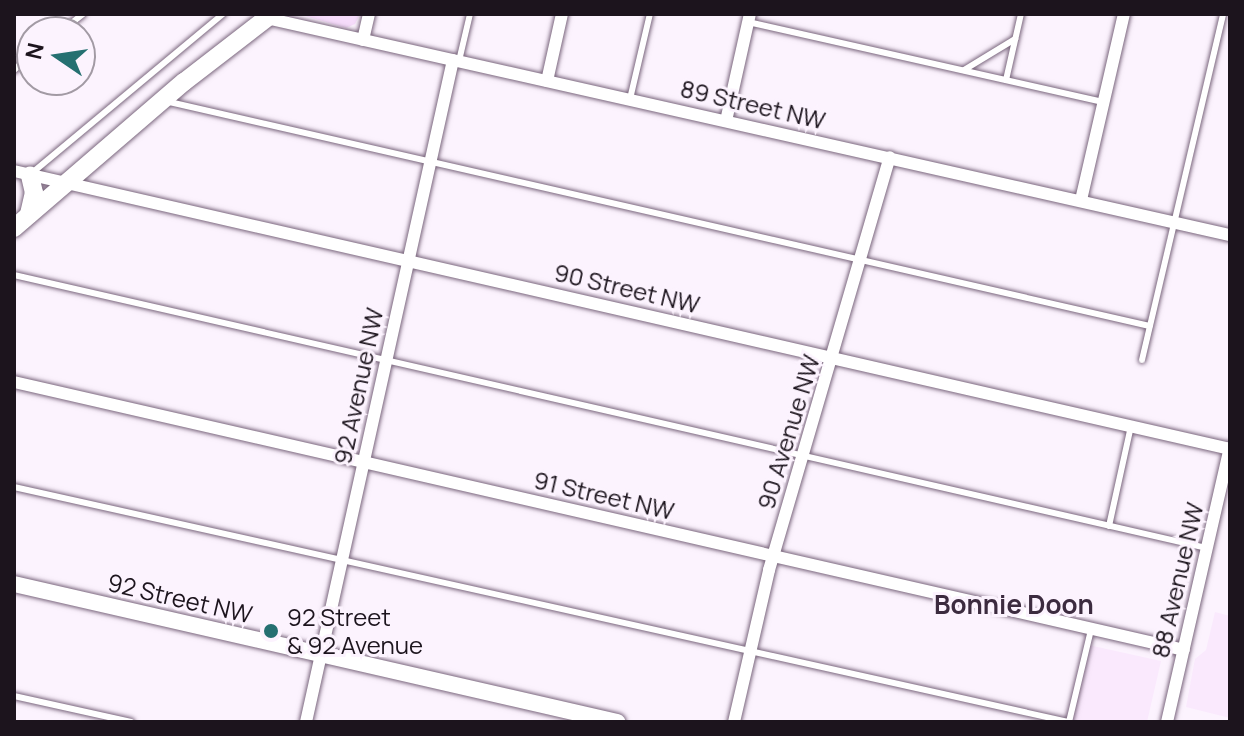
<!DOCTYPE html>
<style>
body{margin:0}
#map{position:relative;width:1244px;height:736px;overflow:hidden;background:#fcf3fe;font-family:Manrope,sans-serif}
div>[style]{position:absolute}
.built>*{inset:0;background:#fae9fd}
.green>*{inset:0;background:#f6dcfb}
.roads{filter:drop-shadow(0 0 2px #7a667d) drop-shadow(0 0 2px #7a667d)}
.service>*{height:6px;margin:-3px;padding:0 3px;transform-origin:3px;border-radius:3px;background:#fff}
.minor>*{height:12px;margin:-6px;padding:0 6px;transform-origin:6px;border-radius:6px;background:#fff}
.tertiary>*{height:16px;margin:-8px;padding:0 8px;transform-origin:8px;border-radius:8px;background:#fff}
.secondary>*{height:18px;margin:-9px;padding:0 9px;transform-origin:9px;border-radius:9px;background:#fff}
.dots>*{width:22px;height:22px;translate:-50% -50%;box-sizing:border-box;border:4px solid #fcf3fe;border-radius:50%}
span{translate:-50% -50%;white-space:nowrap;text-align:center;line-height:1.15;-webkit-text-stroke:6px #fcf3fe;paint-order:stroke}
.street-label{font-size:24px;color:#1c141d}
.poi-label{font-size:24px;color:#1c141d}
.left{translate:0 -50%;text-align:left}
.neighbourhood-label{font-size:26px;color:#3c2b3f;font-weight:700}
.frame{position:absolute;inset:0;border:16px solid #1c141d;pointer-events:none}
.north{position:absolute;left:16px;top:16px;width:80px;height:80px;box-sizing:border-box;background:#fcf3fe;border:2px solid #a29aa4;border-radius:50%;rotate:283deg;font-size:22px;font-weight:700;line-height:32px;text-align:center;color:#1c141d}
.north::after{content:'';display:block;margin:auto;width:28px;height:36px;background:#257071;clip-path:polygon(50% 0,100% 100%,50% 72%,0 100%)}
</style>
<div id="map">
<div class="built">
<i style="clip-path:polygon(1215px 612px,1230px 616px,1230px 718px,1186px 707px,1195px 659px,1206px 650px)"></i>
<i style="clip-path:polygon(1084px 644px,1161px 661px,1147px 722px,1065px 722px)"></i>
</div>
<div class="green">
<i style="clip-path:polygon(360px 14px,355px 24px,346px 28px,302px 15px)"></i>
</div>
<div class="roads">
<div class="service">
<i style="left:748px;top:22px;width:365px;rotate:12.7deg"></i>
<i style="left:60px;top:32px;width:29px;rotate:-38deg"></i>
<i style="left:459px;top:61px;width:48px;rotate:-76.8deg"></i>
<i style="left:14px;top:70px;width:25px;rotate:-43deg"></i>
<i style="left:964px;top:70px;width:60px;rotate:-31.3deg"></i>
<i style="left:1006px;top:80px;width:68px;rotate:-77.2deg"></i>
<i style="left:630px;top:99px;width:87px;rotate:-76.8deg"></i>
<i style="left:165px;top:101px;width:1010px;rotate:12.87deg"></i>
<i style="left:32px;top:173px;width:249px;rotate:-39.8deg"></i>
<i style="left:14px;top:275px;width:1224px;rotate:12.89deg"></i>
<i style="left:1142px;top:360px;width:355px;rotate:-76.8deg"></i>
<i style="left:14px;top:487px;width:1081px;rotate:12.56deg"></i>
<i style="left:1109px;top:526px;width:102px;rotate:-77.6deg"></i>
<i style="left:14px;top:696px;width:120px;rotate:12.5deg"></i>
<i style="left:1069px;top:722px;width:95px;rotate:-76.6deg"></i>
</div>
<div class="minor">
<i style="left:266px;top:18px;width:988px;rotate:12.69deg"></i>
<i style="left:363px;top:40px;width:27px;rotate:-77deg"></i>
<i style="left:547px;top:81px;width:69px;rotate:-77.4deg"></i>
<i style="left:726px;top:121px;width:110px;rotate:-77.4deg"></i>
<i style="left:14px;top:171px;width:1247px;rotate:12.88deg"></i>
<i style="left:1081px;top:200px;width:191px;rotate:-77deg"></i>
<i style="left:14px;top:382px;width:1200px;rotate:12.9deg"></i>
<i style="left:306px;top:722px;width:678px;rotate:-77.48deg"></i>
<i style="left:734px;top:722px;width:156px;rotate:-77deg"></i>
<i style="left:769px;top:570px;width:430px;rotate:-73.7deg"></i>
<i style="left:1167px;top:722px;width:281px;rotate:-77.1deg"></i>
</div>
<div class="tertiary">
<i style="left:14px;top:584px;width:619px;rotate:12.89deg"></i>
</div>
<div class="secondary">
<i style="left:29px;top:214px;width:22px;rotate:-77deg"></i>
<i style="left:34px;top:193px;width:18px;rotate:-103deg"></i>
<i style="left:14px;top:228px;width:224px;rotate:-40.7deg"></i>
<i style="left:184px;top:82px;width:111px;rotate:-37.7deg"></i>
</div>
</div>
<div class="dots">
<i style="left:271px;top:631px;background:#257071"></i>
</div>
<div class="street-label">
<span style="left:753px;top:104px;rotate:13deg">89 Street NW</span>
<span style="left:627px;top:288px;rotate:13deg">90 Street NW</span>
<span style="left:358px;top:386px;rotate:-78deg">92 Avenue NW</span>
<span style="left:788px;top:432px;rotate:-73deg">90 Avenue NW</span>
<span style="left:604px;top:495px;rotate:13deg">91 Street NW</span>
<span style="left:1177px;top:580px;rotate:-77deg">88 Avenue NW</span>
<span style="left:180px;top:598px;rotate:13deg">92 Street NW</span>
</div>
<div class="poi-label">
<span class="left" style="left:287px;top:631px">92 Street<br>&amp; 92 Avenue</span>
</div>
<div class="neighbourhood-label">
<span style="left:1014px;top:605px">Bonnie Doon</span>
</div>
<div class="frame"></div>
<div class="north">N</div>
</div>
